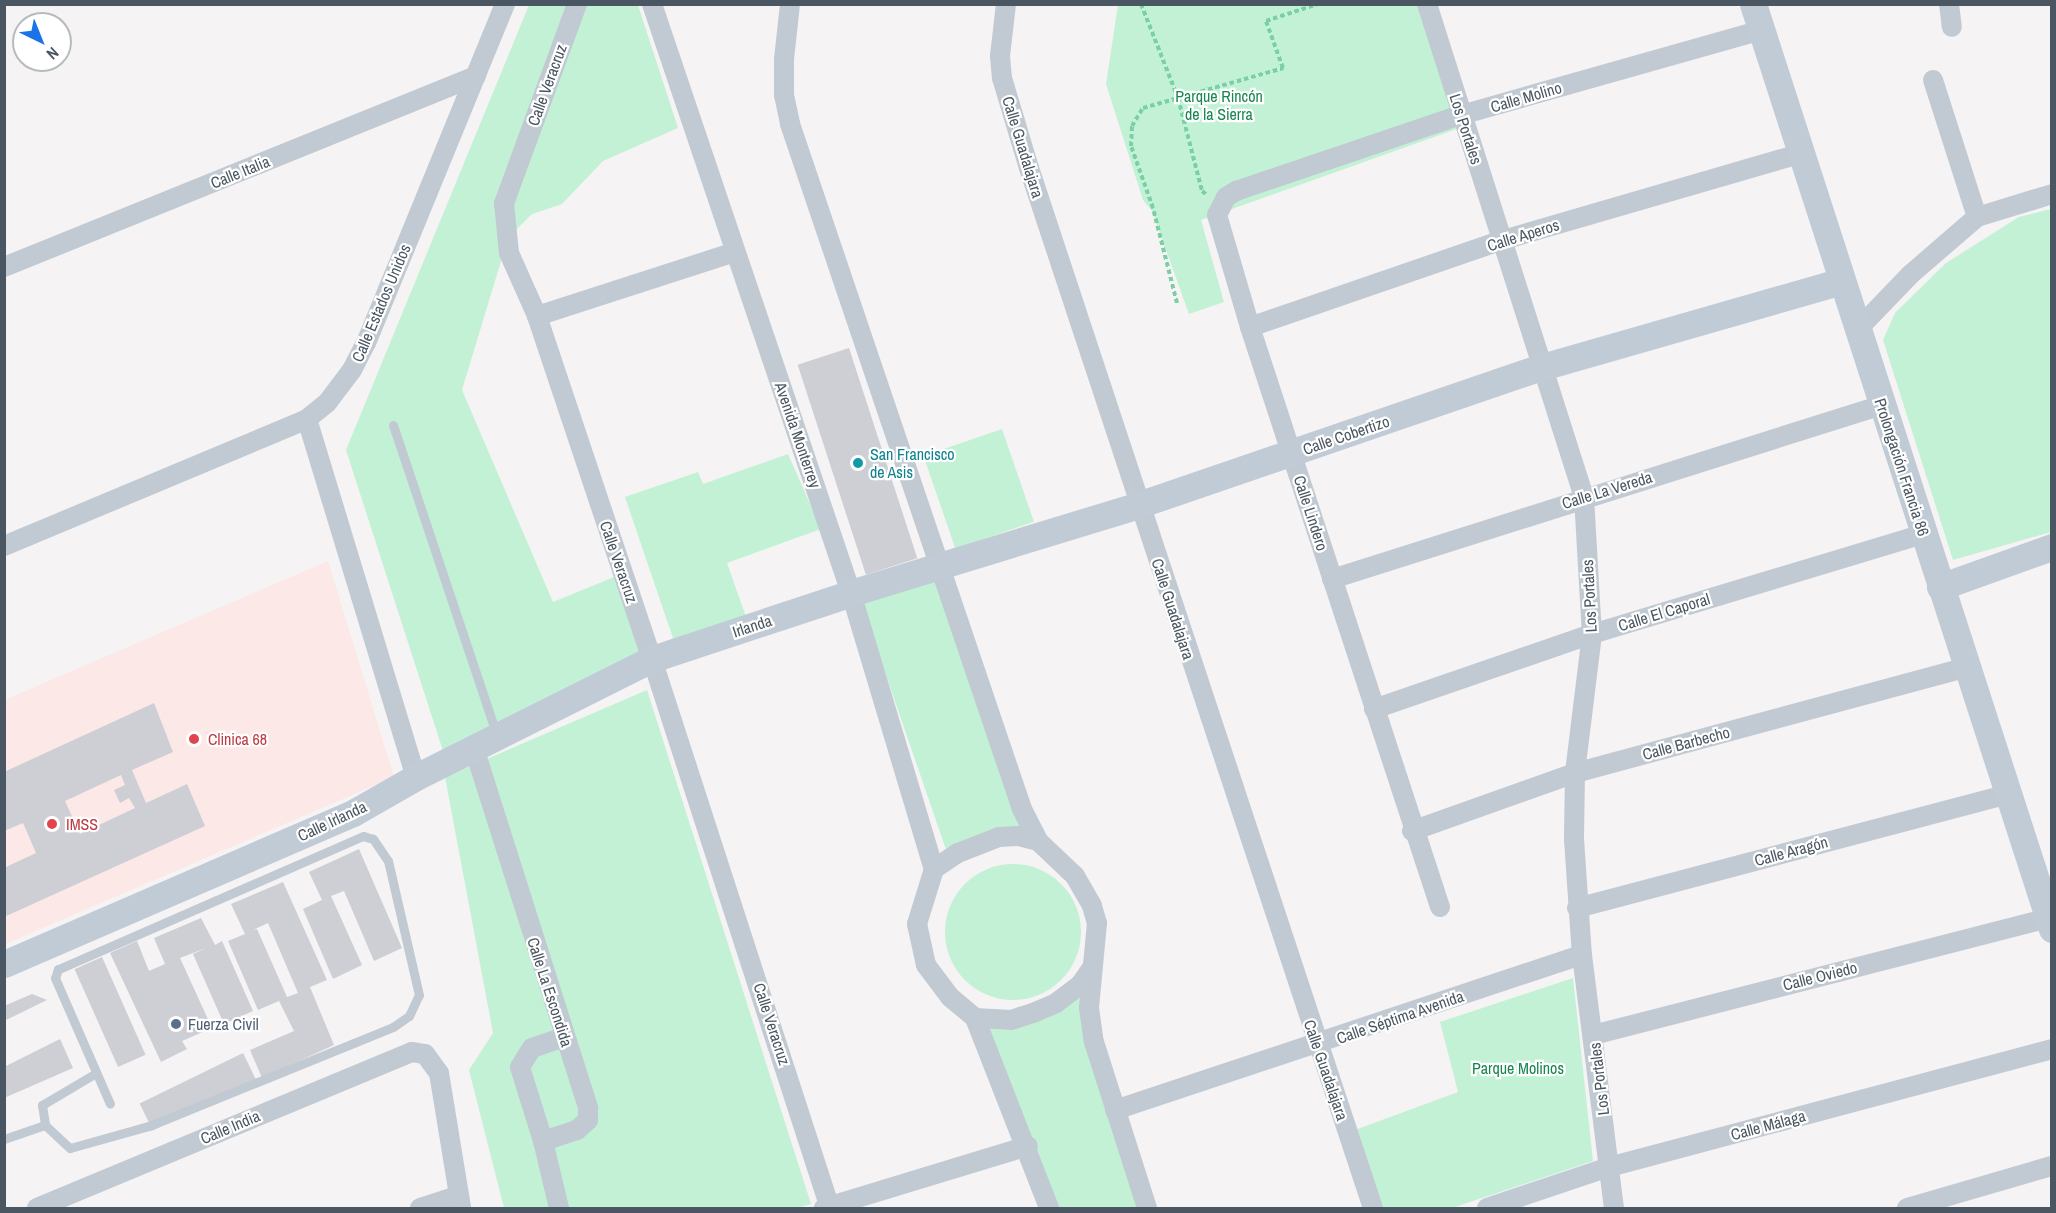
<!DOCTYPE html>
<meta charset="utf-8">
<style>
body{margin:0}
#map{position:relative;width:2056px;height:1213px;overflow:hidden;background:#f5f3f3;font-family:"Archivo Narrow",sans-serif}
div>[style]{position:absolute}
.medical>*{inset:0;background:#fce8e6}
.green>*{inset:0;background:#c3f1d5;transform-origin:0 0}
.round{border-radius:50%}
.building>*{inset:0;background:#cdcfd5;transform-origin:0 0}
.path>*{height:4px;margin-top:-2px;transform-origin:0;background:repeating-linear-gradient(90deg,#7ad0a6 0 4.5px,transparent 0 7.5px)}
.lane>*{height:9px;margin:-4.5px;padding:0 4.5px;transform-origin:4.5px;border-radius:4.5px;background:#c1cad2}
.street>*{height:20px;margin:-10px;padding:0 10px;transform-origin:10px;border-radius:10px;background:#c1cad2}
.secondary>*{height:27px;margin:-13.5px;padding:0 13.5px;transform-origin:13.5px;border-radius:13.5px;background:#c1cbd6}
.dots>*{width:16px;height:16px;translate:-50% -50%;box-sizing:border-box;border:3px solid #fff;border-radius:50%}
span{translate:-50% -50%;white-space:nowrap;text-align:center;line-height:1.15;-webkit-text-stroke:4.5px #fff;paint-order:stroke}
.street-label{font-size:16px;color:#4a5661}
.park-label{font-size:16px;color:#17864f}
.culture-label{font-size:16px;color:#0d838f}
.left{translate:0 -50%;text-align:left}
.health-label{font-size:16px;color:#be3a42}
.service-label{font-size:16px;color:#4e5e75}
.frame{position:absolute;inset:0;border:6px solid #4a5661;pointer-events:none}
.north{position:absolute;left:12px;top:12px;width:60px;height:60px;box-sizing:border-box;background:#fff;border:2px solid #b7bbc0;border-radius:50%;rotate:137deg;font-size:16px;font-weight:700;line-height:24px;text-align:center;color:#4a5661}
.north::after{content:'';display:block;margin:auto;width:21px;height:27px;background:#1a73e8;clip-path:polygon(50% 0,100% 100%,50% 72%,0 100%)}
</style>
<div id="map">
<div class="medical">
<i style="clip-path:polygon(328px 561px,394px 777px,5px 944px,5px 700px)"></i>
</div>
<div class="green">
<i style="clip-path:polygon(529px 5px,638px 5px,678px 128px,603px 161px,562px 204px,532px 214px,508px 238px,462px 390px,553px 602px,619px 575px,649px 655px,443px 751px,346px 450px)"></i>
<i style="clip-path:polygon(1118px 5px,1424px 5px,1465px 126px,1201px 220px,1224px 302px,1189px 314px,1152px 211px,1143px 200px,1106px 84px)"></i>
<i style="clip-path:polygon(2051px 209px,2051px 532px,1953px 560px,1883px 340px,1895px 313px,1946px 263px,2019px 217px)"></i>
<i style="left:1002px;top:429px;width:98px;height:83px;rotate:71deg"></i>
<i style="clip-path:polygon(788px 454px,821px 529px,727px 563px,746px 617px,675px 644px,625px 497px,698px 472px,703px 484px)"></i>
<i style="left:934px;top:575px;width:269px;height:78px;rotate:71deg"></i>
<i style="clip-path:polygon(647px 690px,811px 1204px,797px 1208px,504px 1208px,469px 1070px,493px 1033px,445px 777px)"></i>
<i class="round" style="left:945px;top:864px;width:136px;height:136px"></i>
<i style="clip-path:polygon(1573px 978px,1593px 1161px,1452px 1208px,1382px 1208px,1355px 1130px,1458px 1092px,1440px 1022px)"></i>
<i style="clip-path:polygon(1080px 985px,1152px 1208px,1042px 1208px,975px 1018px,1000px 1020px)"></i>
</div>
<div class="building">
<i style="left:849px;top:348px;width:221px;height:54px;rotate:72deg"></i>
<i style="clip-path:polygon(evenodd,154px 703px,173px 752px,132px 770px,146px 803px,187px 784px,205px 826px,4px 917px,4px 868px,36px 853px,23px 823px,4px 831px,4px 772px,154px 703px,121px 775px,125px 785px,114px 790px,120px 803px,129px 798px,135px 808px,80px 834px,65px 801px,121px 775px)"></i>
<i style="clip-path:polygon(359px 849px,402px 948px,374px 961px,344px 891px,331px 896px,362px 965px,333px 979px,303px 909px,322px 900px,309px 872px)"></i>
<i style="clip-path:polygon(evenodd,283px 882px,327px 980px,310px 987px,334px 1045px,262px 1078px,250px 1050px,294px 1031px,279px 1001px,258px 1010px,228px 941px,245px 934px,231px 904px,283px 882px,268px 923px,298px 993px,287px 997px,257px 929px,251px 931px,268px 923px)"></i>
<i style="clip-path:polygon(201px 918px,215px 945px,222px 941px,253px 1011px,224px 1024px,193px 954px,206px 948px,180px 958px,212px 1028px,182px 1041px,187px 1049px,161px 1062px,110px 953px,137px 941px,149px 971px,165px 964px,154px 938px)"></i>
<i style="left:102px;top:957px;width:107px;height:30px;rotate:66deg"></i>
<i style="clip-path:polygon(32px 994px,47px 1000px,4px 1021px,4px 1006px)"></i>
<i style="clip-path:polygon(60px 1039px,73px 1068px,4px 1098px,4px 1067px)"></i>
<i style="left:243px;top:1053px;width:30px;height:115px;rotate:64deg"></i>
</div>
<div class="path">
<i style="left:1141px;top:4px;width:101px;rotate:68.5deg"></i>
<i style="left:1178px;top:98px;width:96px;rotate:75.5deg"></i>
<i style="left:1202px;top:191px;width:6px;rotate:39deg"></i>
<i style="left:1177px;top:303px;width:98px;rotate:-104.2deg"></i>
<i style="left:1153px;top:208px;width:66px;rotate:-109.5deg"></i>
<i style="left:1131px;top:146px;width:20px;rotate:-87deg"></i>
<i style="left:1132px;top:126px;width:21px;rotate:-59deg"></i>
<i style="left:1143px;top:108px;width:146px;rotate:-15.9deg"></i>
<i style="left:1283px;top:68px;width:50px;rotate:-109.9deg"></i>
<i style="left:1266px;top:21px;width:55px;rotate:-18.1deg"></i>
</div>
<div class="lane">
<i style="left:393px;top:425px;width:325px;rotate:71.5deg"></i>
<i style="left:96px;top:1073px;width:63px;rotate:149.3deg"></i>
<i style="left:42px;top:1105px;width:20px;rotate:81deg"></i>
<i style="left:45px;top:1125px;width:34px;rotate:43deg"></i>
<i style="left:70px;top:1148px;width:82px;rotate:-15.6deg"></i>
<i style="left:149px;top:1126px;width:263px;rotate:-22.1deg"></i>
<i style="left:393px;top:1027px;width:19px;rotate:-35deg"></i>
<i style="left:409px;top:1016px;width:23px;rotate:-65deg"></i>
<i style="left:419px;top:995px;width:138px;rotate:-103deg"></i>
<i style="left:388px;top:861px;width:27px;rotate:-124deg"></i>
<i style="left:373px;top:839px;width:10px;rotate:-163deg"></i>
<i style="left:363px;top:836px;width:333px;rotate:156.4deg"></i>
<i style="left:58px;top:969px;width:9px;rotate:108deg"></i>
<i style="left:55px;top:978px;width:137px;rotate:66.4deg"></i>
<i style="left:4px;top:1139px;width:43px;rotate:-18.9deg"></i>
</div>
<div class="street">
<i style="left:577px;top:4px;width:212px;rotate:110.1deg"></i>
<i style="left:504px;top:203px;width:50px;rotate:84.3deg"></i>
<i style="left:509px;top:253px;width:69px;rotate:66deg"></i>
<i style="left:537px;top:316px;width:362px;rotate:71.5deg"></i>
<i style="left:652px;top:659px;width:577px;rotate:72.04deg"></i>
<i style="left:652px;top:4px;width:622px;rotate:71.33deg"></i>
<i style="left:851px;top:593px;width:288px;rotate:73.3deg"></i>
<i style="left:934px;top:869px;width:58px;rotate:107.2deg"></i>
<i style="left:917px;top:924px;width:42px;rotate:77.6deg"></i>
<i style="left:926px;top:965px;width:40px;rotate:53deg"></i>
<i style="left:950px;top:997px;width:33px;rotate:40deg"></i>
<i style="left:975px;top:1018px;width:204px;rotate:68.7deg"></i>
<i style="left:790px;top:4px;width:55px;rotate:96.2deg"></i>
<i style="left:784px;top:59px;width:36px;rotate:90deg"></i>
<i style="left:784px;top:95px;width:30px;rotate:78deg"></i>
<i style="left:790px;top:124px;width:723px;rotate:71.29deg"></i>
<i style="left:1022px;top:809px;width:36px;rotate:63deg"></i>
<i style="left:1038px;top:841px;width:51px;rotate:43.4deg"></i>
<i style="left:1075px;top:876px;width:34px;rotate:60deg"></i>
<i style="left:1092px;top:906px;width:18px;rotate:74deg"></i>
<i style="left:1097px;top:923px;width:85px;rotate:95.4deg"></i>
<i style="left:1089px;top:1008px;width:34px;rotate:82deg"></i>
<i style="left:1094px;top:1042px;width:174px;rotate:72.3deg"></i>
<i style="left:1006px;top:4px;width:52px;rotate:96.6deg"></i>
<i style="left:1000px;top:56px;width:22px;rotate:85deg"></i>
<i style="left:1002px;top:78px;width:94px;rotate:73.3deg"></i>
<i style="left:1029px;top:168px;width:1095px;rotate:71.7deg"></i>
<i style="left:1427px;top:4px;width:517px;rotate:72.34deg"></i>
<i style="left:1584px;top:497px;width:137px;rotate:86.7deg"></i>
<i style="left:1592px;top:634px;width:140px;rotate:97deg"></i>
<i style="left:1575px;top:773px;width:66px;rotate:90.9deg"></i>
<i style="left:1574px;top:839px;width:116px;rotate:86.1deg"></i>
<i style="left:1582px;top:955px;width:255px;rotate:82.8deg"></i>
<i style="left:1949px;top:4px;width:23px;rotate:83deg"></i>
<i style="left:1933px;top:80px;width:144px;rotate:72.2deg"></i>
<i style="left:4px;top:267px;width:509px;rotate:-22.03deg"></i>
<i style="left:537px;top:316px;width:208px;rotate:-17.9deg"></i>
<i style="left:1250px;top:327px;width:268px;rotate:-19deg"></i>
<i style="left:1503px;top:240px;width:308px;rotate:-16.2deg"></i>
<i style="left:1858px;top:329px;width:76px;rotate:-46.1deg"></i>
<i style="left:1911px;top:274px;width:87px;rotate:-40.8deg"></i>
<i style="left:1977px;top:217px;width:78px;rotate:-17deg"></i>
<i style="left:307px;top:419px;width:374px;rotate:73.1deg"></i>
<i style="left:4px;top:546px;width:329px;rotate:-22.7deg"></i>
<i style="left:307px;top:419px;width:26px;rotate:-39deg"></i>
<i style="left:327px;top:403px;width:41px;rotate:-52.9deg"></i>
<i style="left:352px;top:370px;width:30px;rotate:-63deg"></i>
<i style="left:366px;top:343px;width:366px;rotate:-67.7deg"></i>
<i style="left:1332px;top:579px;width:577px;rotate:-17.56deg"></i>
<i style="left:1374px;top:709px;width:231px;rotate:-19deg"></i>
<i style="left:1592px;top:634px;width:346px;rotate:-16.8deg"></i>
<i style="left:474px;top:748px;width:378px;rotate:72.4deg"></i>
<i style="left:588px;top:1108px;width:12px;rotate:90deg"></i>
<i style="left:588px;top:1120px;width:15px;rotate:138deg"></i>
<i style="left:577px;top:1130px;width:36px;rotate:162deg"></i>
<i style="left:543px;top:1141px;width:69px;rotate:76.6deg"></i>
<i style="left:1412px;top:831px;width:173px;rotate:-19.6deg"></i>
<i style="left:1575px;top:773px;width:403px;rotate:-15.1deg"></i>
<i style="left:934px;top:869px;width:29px;rotate:-34deg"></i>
<i style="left:958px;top:853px;width:44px;rotate:-21.3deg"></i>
<i style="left:999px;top:837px;width:20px;rotate:-3deg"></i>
<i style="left:1019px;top:836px;width:20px;rotate:15deg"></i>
<i style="left:1440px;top:907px;width:610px;rotate:-108.14deg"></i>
<i style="left:1250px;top:327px;width:117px;rotate:-106.4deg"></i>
<i style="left:1217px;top:215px;width:20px;rotate:-63deg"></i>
<i style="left:1226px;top:197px;width:12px;rotate:-31deg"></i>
<i style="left:1236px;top:191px;width:237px;rotate:-18.7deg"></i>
<i style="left:1461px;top:115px;width:313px;rotate:-15.8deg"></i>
<i style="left:1577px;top:908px;width:443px;rotate:-14.8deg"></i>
<i style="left:975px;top:1018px;width:36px;rotate:3deg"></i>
<i style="left:1011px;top:1020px;width:23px;rotate:-18deg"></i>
<i style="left:1033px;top:1013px;width:25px;rotate:-23deg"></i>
<i style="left:1056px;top:1003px;width:30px;rotate:-37deg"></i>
<i style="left:1080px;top:985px;width:21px;rotate:-55deg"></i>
<i style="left:1593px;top:1035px;width:470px;rotate:-14.4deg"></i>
<i style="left:1115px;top:1110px;width:492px;rotate:-18.4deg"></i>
<i style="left:543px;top:1141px;width:77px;rotate:-107.3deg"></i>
<i style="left:520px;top:1067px;width:22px;rotate:-58deg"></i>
<i style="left:532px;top:1048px;width:34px;rotate:-19deg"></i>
<i style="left:37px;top:1208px;width:406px;rotate:-22.6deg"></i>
<i style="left:412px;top:1052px;width:13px;rotate:9deg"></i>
<i style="left:425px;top:1054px;width:24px;rotate:54deg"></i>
<i style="left:439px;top:1073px;width:137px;rotate:80.7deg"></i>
<i style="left:420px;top:1208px;width:40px;rotate:-18deg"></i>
<i style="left:824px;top:1208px;width:213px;rotate:-16.9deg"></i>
<i style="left:1487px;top:1208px;width:129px;rotate:-18.6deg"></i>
<i style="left:1609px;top:1167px;width:458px;rotate:-14.9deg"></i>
<i style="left:1907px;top:1208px;width:151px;rotate:-16.2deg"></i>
</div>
<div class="secondary">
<i style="left:1753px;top:4px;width:972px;rotate:72.09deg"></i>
<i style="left:1940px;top:587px;width:119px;rotate:-19.7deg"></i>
<i style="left:4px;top:964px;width:380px;rotate:-23.4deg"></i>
<i style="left:353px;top:813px;width:73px;rotate:-29.7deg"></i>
<i style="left:416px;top:777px;width:264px;rotate:-26.6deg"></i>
<i style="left:652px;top:659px;width:210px;rotate:-18.3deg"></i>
<i style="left:851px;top:593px;width:300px;rotate:-17deg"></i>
<i style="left:1138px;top:505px;width:427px;rotate:-18.9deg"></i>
<i style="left:1542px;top:367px;width:311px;rotate:-16deg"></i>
</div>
<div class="dots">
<i style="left:858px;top:463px;background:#0f9aa8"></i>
<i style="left:194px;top:739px;background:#e0444e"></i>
<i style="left:52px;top:824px;background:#e0444e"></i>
<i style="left:176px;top:1024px;background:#5c6f8a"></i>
</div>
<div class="street-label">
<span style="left:547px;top:85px;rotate:-70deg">Calle Veracruz</span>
<span style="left:1526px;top:97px;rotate:-16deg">Calle Molino</span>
<span style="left:1466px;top:129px;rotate:72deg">Los Portales</span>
<span style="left:1023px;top:147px;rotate:73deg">Calle Guadalajara</span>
<span style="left:240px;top:172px;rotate:-22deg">Calle Italia</span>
<span style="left:1523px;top:235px;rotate:-17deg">Calle Aperos</span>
<span style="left:381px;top:303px;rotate:-67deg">Calle Estados Unidos</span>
<span style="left:798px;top:435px;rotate:71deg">Avenida Monterrey</span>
<span style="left:1346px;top:435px;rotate:-19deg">Calle Cobertizo</span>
<span style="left:1902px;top:467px;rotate:72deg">Prolongación Francia 86</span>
<span style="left:1607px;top:490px;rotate:-17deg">Calle La Vereda</span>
<span style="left:1311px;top:513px;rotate:72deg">Calle Lindero</span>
<span style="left:619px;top:562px;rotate:71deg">Calle Veracruz</span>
<span style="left:1589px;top:596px;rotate:-93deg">Los Portales</span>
<span style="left:1173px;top:609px;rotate:72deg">Calle Guadalajara</span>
<span style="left:1664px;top:612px;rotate:-17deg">Calle El Caporal</span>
<span style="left:752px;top:626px;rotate:-18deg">Irlanda</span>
<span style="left:1686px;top:743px;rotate:-15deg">Calle Barbecho</span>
<span style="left:332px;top:821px;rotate:-25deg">Calle Irlanda</span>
<span style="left:1791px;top:851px;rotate:-15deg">Calle Aragón</span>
<span style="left:1820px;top:976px;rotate:-14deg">Calle Oviedo</span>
<span style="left:550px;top:992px;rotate:72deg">Calle La Escondida</span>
<span style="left:1400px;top:1017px;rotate:-19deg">Calle Séptima Avenida</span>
<span style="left:772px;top:1024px;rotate:72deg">Calle Veracruz</span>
<span style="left:1326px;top:1070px;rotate:71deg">Calle Guadalajara</span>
<span style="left:1599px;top:1079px;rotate:-97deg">Los Portales</span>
<span style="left:1768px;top:1125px;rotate:-15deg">Calle Málaga</span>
<span style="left:230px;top:1127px;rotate:-23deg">Calle India</span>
</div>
<div class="park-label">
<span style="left:1219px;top:105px">Parque Rincón<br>de la Sierra</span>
<span style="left:1518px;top:1068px">Parque Molinos</span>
</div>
<div class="culture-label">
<span class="left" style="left:870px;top:463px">San Francisco<br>de Asis</span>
</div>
<div class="health-label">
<span class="left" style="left:208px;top:739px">Clinica 68</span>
<span class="left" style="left:66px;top:824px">IMSS</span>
</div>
<div class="service-label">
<span class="left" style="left:188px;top:1024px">Fuerza Civil</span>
</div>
<div class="frame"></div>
<div class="north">N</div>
</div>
